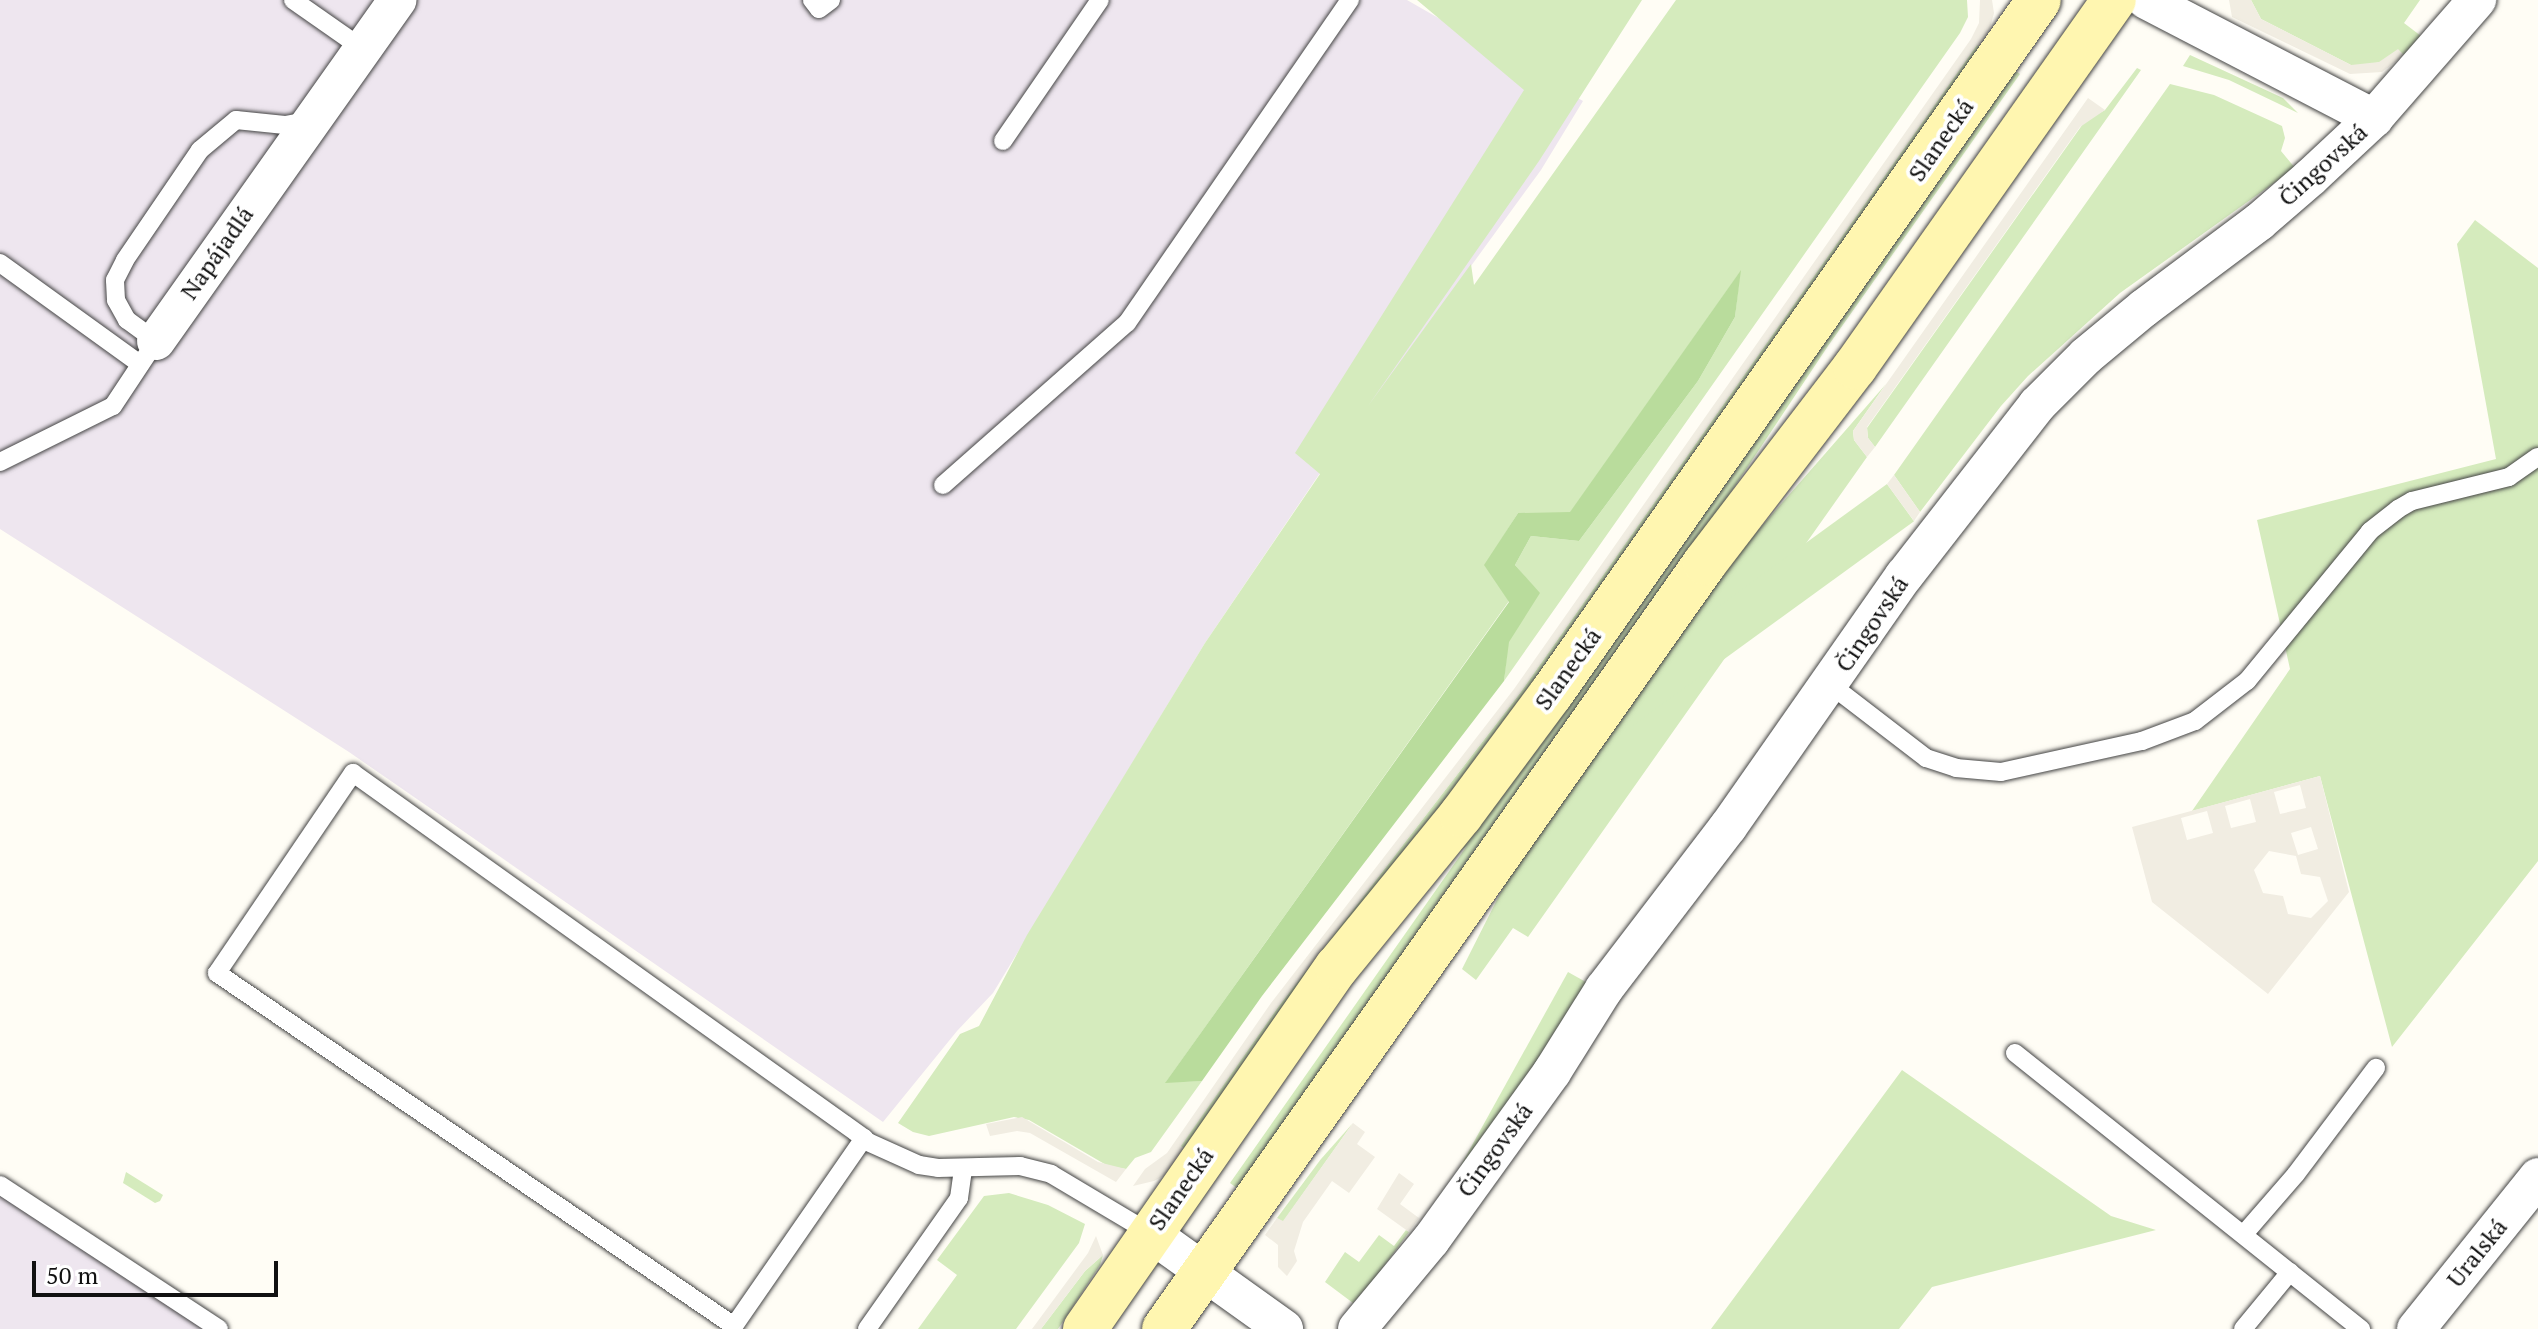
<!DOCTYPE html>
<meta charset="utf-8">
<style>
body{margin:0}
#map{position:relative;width:2538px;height:1329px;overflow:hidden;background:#fffdf5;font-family:"PT Serif",serif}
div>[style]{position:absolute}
.industrial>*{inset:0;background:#eee6ef}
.green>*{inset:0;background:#d5ebbd;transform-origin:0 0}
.forest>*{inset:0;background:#b9dc9c}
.plaza>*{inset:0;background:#f1ede2}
.roads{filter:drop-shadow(0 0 2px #444) drop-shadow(0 0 2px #444)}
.service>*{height:18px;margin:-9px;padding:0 9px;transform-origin:9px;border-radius:9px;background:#fff}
.minor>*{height:38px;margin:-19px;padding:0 19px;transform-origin:19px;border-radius:19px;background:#fff}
.secondary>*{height:44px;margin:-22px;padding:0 22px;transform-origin:22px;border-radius:22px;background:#fff6b0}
span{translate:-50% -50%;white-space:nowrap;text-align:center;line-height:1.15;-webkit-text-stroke:8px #fff;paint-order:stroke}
.street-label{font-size:24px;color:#111}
.scale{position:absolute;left:32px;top:1261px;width:246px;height:36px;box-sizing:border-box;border:4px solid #111;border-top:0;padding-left:10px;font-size:24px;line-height:28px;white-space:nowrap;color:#111;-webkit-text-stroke:6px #fff;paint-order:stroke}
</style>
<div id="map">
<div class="industrial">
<i style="clip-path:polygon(0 0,1407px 0,1583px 101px,1541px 170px,1320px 473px,1205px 643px,993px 993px,957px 1031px,883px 1122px,349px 752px,0 529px)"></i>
<i style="clip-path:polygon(0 1185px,219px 1329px,0 1329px)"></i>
</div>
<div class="green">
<i style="clip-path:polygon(1417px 0,1642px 0,1539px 161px,1368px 406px,1471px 264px,1474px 285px,1676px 0,1967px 0,1968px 17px,1960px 33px,1504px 681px,1508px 642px,1539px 593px,1515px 565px,1531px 536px,1579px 541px,1698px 381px,1735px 317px,1740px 272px,1570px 513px,1518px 513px,1485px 565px,1509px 601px,1166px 1082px,1202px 1081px,1151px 1152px,1135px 1158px,1126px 1169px,1108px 1166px,1029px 1120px,1014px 1117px,929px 1136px,913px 1132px,898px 1123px,960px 1034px,979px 1026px,1027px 935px,1205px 643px,1320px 474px,1295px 453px,1524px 90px)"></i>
<i style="clip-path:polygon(2251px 0,2420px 0,2404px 23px,2421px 36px,2404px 55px,2369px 65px,2351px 65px,2261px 19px)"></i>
<i style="clip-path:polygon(1977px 44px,1984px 49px,1525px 698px,1186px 1150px,1180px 1146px,1278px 1007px,1520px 693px)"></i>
<i style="clip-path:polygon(2190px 55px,2283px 98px,2298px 113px,2229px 80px,2183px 66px)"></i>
<i style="clip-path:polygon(2137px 68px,2141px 70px,1875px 447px,1868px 438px,1867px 428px,2085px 121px,2105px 110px)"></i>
<i style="clip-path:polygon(2013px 69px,2020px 74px,1828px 346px,1679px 570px,1241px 1191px,1230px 1183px)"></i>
<i style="clip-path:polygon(2170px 84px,2214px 95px,2282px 126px,2285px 138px,2281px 151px,2295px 168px,2120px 293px,2028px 376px,2001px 406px,1920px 512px,1894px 475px)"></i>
<i style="clip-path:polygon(2475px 220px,2538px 268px,2538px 861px,2392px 1047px,2320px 776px,2192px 811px,2290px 669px,2257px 520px,2496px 459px,2457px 244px)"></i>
<i style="clip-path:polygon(1886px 384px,1853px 431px,1854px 440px,1867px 457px,1528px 937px,1513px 928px,1476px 980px,1462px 969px,1515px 864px,1720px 574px)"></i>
<i style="left:1887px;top:484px;width:46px;height:575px;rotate:54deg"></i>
<i style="left:1568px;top:972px;width:23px;height:287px;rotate:29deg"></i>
<i style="clip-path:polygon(1902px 1070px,2111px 1216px,2156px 1230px,1932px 1287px,1899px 1329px,1711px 1329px)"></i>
<i style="clip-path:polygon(1353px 1123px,1283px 1222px,1277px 1218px,1321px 1159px)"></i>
<i style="clip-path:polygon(126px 1172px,163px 1195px,160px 1201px,155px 1203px,123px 1183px)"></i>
<i style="clip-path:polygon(1009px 1193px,1048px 1205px,1085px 1224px,1079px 1243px,1016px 1329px,918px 1329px,957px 1275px,937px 1260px,984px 1196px)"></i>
<i style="clip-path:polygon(1406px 1230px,1409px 1232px,1373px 1281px,1353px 1303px,1325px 1282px,1345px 1252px,1359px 1262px,1379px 1235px,1394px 1246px)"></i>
<i style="clip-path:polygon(1103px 1255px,1100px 1265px,1058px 1329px,1041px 1329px,1085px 1271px)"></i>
</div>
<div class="forest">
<i style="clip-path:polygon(1741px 270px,1735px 317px,1698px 381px,1579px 541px,1531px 536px,1515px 565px,1540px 593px,1509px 642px,1504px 681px,1262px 996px,1202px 1081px,1165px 1083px,1509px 602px,1484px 565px,1518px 513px,1570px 512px)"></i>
</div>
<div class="plaza">
<i style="clip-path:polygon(1980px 0,1992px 0,1994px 13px,1984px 49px,1977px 45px,1520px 693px,1278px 1007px,1181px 1146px,1186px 1150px,1169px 1173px,1154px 1181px,1133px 1186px,1145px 1169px,1167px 1153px,1271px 1003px,1514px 689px,1971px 39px,1979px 23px)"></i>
<i style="clip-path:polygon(2229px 0,2251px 0,2261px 19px,2351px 65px,2379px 62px,2398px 49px,2404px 55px,2382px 72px,2350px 74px,2232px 17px)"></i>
<i style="clip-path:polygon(2088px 98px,2105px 110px,2080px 127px,1867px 427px,1868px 438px,1875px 447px,1867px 457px,1854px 440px,1853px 431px)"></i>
<i style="clip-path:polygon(1894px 475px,1920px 512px,1914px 521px,1887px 484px)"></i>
<i style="clip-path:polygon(evenodd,2320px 776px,2349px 892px,2268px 994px,2152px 902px,2132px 827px,2320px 776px,2300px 785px,2306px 808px,2280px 814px,2274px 792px,2300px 785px,2320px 776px,2250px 799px,2256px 822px,2231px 828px,2225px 806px,2250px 799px,2320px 776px,2207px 811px,2213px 833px,2187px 840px,2181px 818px,2207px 811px,2320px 776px,2311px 827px,2318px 849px,2298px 855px,2291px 833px,2311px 827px,2320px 776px,2269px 851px,2296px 856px,2301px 874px,2320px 877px,2328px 901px,2311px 918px,2288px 914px,2283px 896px,2263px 893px,2254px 870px,2269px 851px)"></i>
<i style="clip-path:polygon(1022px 1117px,1098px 1162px,1126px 1169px,1116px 1182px,1030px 1133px,1017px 1131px,990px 1136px,986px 1124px)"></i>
<i style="clip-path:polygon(1353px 1123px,1365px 1132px,1357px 1144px,1375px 1157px,1349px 1193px,1332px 1181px,1303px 1222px,1294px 1251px,1297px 1261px,1287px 1276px,1278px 1267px,1278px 1245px,1265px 1235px,1277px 1218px,1283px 1221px)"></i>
<i style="clip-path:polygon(1399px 1173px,1414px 1184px,1400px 1204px,1419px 1218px,1409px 1232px,1377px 1209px)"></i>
<i style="clip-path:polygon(1096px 1236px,1103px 1255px,1085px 1271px,1041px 1329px,1032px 1329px,1088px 1253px)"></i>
</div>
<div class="roads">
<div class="service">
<i style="left:293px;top:0;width:85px;rotate:35deg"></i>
<i style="left:812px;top:0;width:11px;rotate:52deg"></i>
<i style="left:819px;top:9px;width:15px;rotate:-37deg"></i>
<i style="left:1003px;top:141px;width:171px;rotate:-55.5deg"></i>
<i style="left:0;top:263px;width:173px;rotate:35.8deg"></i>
<i style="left:0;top:462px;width:126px;rotate:-26.4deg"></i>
<i style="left:113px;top:406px;width:78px;rotate:-56.5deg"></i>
<i style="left:156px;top:341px;width:36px;rotate:-144deg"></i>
<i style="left:127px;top:320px;width:23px;rotate:-119deg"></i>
<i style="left:116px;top:300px;width:20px;rotate:-93deg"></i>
<i style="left:115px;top:280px;width:22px;rotate:-63deg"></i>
<i style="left:125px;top:260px;width:133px;rotate:-55.7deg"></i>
<i style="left:200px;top:150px;width:47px;rotate:-39.8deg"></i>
<i style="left:236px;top:120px;width:49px;rotate:5.8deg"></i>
<i style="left:285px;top:125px;width:22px;rotate:-10deg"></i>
<i style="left:943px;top:485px;width:245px;rotate:-41.4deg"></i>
<i style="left:1127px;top:323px;width:393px;rotate:-55.4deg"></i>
<i style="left:1831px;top:685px;width:120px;rotate:37.5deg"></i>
<i style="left:1926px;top:758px;width:32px;rotate:18deg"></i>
<i style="left:1956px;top:768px;width:45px;rotate:5.1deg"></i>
<i style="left:2001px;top:772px;width:144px;rotate:-12.4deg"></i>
<i style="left:2142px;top:741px;width:57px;rotate:-20.7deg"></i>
<i style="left:2195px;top:721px;width:66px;rotate:-37.6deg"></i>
<i style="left:2247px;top:681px;width:194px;rotate:-50.6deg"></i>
<i style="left:2370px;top:531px;width:36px;rotate:-38deg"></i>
<i style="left:2398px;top:509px;width:16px;rotate:-30deg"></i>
<i style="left:2412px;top:501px;width:100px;rotate:-13.9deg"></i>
<i style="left:2509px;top:477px;width:35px;rotate:-35deg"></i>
<i style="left:2015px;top:1053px;width:443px;rotate:38.6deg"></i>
<i style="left:864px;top:1138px;width:229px;rotate:124.7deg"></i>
<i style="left:734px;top:1326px;width:626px;rotate:-145.68deg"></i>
<i style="left:217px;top:973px;width:242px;rotate:-55.8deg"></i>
<i style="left:353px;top:773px;width:628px;rotate:35.54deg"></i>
<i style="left:864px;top:1138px;width:6px;rotate:45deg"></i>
<i style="left:868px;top:1142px;width:56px;rotate:24.3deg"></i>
<i style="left:919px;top:1165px;width:19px;rotate:9deg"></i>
<i style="left:938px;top:1168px;width:82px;rotate:-1.4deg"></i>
<i style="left:1020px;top:1166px;width:32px;rotate:14deg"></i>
<i style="left:1051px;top:1174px;width:115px;rotate:30.8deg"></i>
<i style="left:0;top:1185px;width:262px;rotate:33.3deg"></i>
<i style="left:2244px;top:1234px;width:79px;rotate:-49.1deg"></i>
<i style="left:2296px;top:1174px;width:133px;rotate:-53deg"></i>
<i style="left:867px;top:1329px;width:160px;rotate:-54.9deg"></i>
<i style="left:959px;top:1198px;width:30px;rotate:-82deg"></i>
<i style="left:2243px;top:1329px;width:74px;rotate:-50.5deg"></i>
</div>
<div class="minor">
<i style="left:2146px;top:0;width:257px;rotate:27.4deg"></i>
<i style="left:156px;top:341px;width:418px;rotate:-54.7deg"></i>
<i style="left:1150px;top:1233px;width:165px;rotate:35.6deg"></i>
<i style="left:1357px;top:1329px;width:116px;rotate:-50.3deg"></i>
<i style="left:1431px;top:1240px;width:207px;rotate:-54.2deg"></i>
<i style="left:1552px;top:1072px;width:98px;rotate:-57.9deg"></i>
<i style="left:1604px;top:989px;width:204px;rotate:-52.6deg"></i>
<i style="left:1728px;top:827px;width:307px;rotate:-55deg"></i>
<i style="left:1904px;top:576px;width:217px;rotate:-52.1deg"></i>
<i style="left:2037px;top:405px;width:69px;rotate:-45deg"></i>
<i style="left:2086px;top:356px;width:75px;rotate:-39.6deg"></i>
<i style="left:2144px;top:308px;width:144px;rotate:-36.8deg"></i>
<i style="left:2259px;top:222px;width:69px;rotate:-40.9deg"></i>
<i style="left:2311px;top:177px;width:86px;rotate:-43.1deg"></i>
<i style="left:2374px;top:118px;width:157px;rotate:-48.9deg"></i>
<i style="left:2416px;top:1329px;width:195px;rotate:-51.2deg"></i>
</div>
<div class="secondary">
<i style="left:1085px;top:1329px;width:441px;rotate:-55.2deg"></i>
<i style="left:1337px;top:967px;width:196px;rotate:-50.8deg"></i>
<i style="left:1461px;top:815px;width:151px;rotate:-53.4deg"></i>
<i style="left:1551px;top:694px;width:848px;rotate:-54.89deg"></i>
<i style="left:1164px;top:1329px;width:938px;rotate:-54.77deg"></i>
<i style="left:1705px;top:563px;width:247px;rotate:-52.6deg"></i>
<i style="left:1855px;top:367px;width:449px;rotate:-54.8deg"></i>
</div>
</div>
<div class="street-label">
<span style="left:1941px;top:140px;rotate:-55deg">Slanecká</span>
<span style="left:2323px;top:165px;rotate:-42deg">Čingovská</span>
<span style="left:217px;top:253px;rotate:-55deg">Napájadlá</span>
<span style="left:1872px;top:624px;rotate:-56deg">Čingovská</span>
<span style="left:1568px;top:669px;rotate:-54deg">Slanecká</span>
<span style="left:1495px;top:1150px;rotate:-54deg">Čingovská</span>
<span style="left:1181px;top:1189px;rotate:-55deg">Slanecká</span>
<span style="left:2477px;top:1253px;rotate:-51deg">Uralská</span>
</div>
<div class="scale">50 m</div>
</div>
